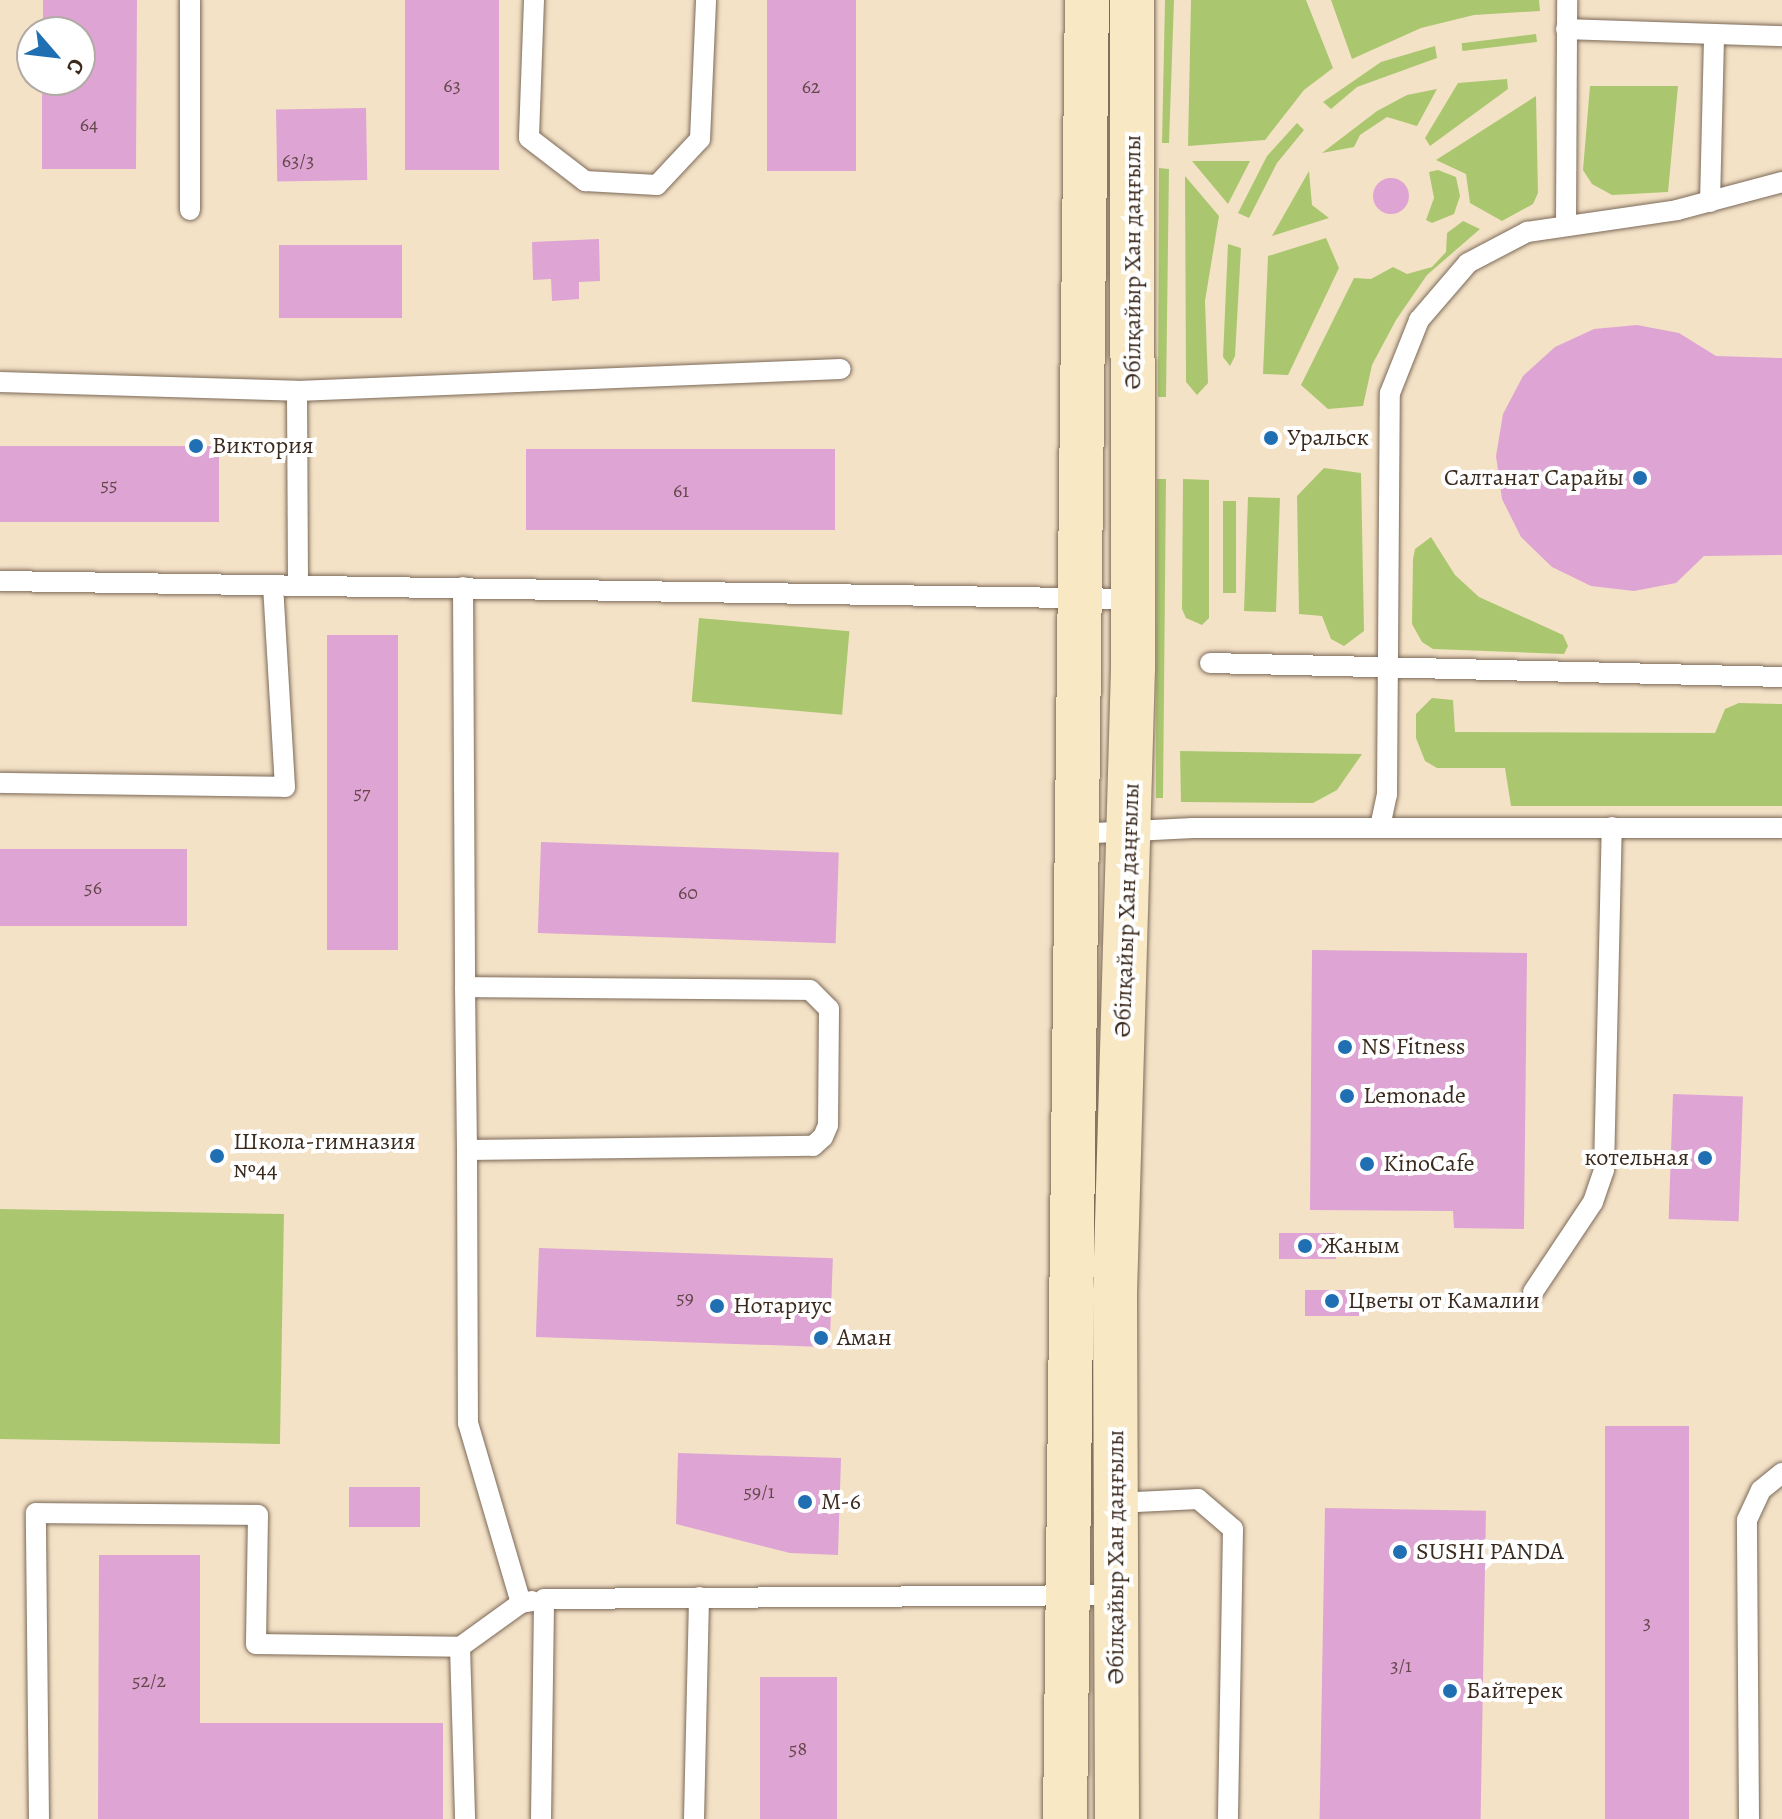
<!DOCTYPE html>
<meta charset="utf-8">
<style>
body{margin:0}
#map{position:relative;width:1782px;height:1819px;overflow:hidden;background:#f4e2c7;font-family:Alegreya,serif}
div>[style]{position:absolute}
.green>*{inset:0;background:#aac76f;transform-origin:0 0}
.building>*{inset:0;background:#dea4d3;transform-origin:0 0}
.round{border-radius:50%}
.roads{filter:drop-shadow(0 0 2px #7c6a59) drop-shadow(0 0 2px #7c6a59)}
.lane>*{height:20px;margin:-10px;padding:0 10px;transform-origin:10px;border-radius:10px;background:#fff}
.secondary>*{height:44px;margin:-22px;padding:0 22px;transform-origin:22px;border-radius:22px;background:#f8e8c3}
.dots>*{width:22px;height:22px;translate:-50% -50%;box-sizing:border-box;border:4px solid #fff;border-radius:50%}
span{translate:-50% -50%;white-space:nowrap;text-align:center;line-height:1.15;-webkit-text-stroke:8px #fff;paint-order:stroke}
.number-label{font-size:20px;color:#64484b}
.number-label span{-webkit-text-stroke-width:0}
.street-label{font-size:24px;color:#3b2a1e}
.poi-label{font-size:24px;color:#3b2a1e}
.left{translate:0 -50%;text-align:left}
.right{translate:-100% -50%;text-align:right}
.north{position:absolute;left:16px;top:16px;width:80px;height:80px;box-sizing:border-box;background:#fff;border:2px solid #b1aaa5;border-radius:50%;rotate:118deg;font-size:22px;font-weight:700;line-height:32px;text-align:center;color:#3b2a1e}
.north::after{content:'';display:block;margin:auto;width:28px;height:36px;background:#1f6fb2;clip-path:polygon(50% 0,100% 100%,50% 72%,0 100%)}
</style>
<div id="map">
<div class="green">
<i style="clip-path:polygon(1165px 0,1174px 0,1169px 143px,1162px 143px)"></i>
<i style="clip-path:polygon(1191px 0,1306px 0,1333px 68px,1304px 90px,1265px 140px,1188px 146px)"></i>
<i style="clip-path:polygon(1331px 0,1539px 0,1540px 11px,1474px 15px,1421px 28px,1352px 59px)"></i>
<i style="left:1536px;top:34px;width:8px;height:75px;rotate:83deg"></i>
<i style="clip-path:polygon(1435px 46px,1437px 58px,1357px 87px,1331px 109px,1323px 102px,1381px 62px)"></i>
<i style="clip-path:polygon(1507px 79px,1508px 89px,1430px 146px,1425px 138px,1458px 83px)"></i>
<i style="clip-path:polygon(1590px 86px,1678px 86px,1668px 192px,1612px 195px,1592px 184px,1583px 170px)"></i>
<i style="clip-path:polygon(1437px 89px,1417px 126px,1387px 117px,1360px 135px,1354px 147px,1322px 153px,1377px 111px,1407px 95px)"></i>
<i style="clip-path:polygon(1536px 96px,1538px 193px,1533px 204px,1502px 221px,1470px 203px,1466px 174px,1436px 160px)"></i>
<i style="clip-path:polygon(1297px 123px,1304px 130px,1277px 163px,1249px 218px,1238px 213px,1267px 156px)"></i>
<i style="clip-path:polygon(1192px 161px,1250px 161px,1228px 204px)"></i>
<i style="clip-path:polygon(1159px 168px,1169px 169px,1166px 397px,1158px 397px)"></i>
<i style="clip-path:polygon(1438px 170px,1456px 177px,1460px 196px,1454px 214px,1432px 223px,1426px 220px,1434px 198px,1429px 172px)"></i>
<i style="clip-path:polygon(1309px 171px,1312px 205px,1329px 218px,1272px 236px)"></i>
<i style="clip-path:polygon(1185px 176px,1219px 216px,1205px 301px,1208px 383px,1197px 395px,1186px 382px)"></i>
<i style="clip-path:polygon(1463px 221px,1480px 229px,1427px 275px,1396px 320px,1372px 365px,1363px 406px,1328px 409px,1301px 385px,1354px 278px,1371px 279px,1393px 267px,1407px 274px,1432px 267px,1446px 252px,1447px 233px)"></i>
<i style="clip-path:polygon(1326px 238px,1339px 268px,1288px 375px,1263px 374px,1268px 256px)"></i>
<i style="clip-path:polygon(1228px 244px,1241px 248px,1235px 356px,1230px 366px,1223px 357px)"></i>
<i style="clip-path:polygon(1324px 468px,1361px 473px,1364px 631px,1344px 646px,1331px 639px,1322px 616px,1299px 614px,1297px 496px)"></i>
<i style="clip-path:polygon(1157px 479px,1166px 479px,1163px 798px,1156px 798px)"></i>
<i style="clip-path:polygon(1183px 479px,1209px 480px,1209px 618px,1202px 625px,1186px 618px,1182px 609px)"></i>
<i style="left:1248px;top:497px;width:32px;height:114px;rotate:2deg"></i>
<i style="left:1223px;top:501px;width:13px;height:92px"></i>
<i style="clip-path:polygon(1431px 537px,1455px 575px,1479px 597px,1563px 635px,1568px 646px,1564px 654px,1433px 649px,1422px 642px,1412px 624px,1413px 559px,1415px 549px)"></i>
<i style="left:699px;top:618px;width:151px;height:84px;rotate:5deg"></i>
<i style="clip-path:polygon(1432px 698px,1453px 700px,1455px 732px,1715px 733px,1725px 709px,1739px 703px,1782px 704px,1782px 806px,1511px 806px,1505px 768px,1437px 768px,1425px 761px,1416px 738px,1416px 714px)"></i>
<i style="clip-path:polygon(1180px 751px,1362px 754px,1337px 790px,1313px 803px,1181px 802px)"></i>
<i style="left:0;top:1209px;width:284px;height:230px;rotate:1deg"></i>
</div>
<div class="building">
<i style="clip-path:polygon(43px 0,137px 0,136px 169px,42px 169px,42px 80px,80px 80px,80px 32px,43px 32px)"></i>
<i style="left:405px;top:0;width:94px;height:170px"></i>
<i style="left:767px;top:0;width:89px;height:171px"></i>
<i style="left:366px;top:108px;width:72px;height:90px;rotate:89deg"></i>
<i class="round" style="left:1373px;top:178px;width:36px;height:36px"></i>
<i style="clip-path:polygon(599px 239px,600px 281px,579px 282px,579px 299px,552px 301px,551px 279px,533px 280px,532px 242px)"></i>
<i style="left:279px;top:245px;width:123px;height:73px"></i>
<i style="clip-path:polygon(1637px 325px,1679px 333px,1716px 356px,1782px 358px,1782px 555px,1704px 556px,1676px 583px,1634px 591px,1591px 586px,1552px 567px,1521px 537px,1502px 499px,1496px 456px,1503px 414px,1523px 376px,1555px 347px,1594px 329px)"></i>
<i style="left:0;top:446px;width:219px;height:76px"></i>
<i style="left:835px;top:449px;width:81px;height:309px;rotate:90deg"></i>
<i style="left:327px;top:635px;width:71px;height:315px"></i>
<i style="left:541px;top:842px;width:298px;height:91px;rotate:2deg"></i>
<i style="left:0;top:849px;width:187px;height:77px"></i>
<i style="clip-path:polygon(1312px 950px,1527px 953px,1524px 1229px,1454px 1228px,1453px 1211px,1310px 1210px)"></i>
<i style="left:1673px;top:1094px;width:70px;height:125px;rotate:2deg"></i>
<i style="left:1279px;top:1233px;width:57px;height:26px"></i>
<i style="left:539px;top:1248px;width:294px;height:89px;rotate:2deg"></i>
<i style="left:1305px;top:1290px;width:57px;height:26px"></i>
<i style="left:1605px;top:1426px;width:84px;height:393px"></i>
<i style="clip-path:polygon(678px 1453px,841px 1458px,838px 1555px,790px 1553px,676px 1524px)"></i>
<i style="left:349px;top:1487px;width:71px;height:40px"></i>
<i style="left:1325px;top:1508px;width:161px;height:311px;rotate:1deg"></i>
<i style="clip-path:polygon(99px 1555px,200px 1555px,200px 1723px,443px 1723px,443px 1819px,98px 1819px)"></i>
<i style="left:760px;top:1677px;width:77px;height:142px"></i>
</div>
<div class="roads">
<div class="lane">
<i style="left:534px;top:0;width:138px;rotate:92.1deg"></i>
<i style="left:529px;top:138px;width:71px;rotate:37.5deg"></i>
<i style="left:585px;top:181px;width:72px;rotate:3.2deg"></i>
<i style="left:657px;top:185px;width:63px;rotate:-46.9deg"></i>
<i style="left:700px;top:139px;width:139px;rotate:-87.5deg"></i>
<i style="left:1566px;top:29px;width:216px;rotate:1.9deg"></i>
<i style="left:1710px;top:202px;width:168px;rotate:-88.6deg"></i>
<i style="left:190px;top:210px;width:210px;rotate:-90deg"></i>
<i style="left:1566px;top:226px;width:226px;rotate:-89.7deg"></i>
<i style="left:0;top:382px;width:297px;rotate:1.7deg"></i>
<i style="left:297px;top:391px;width:544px;rotate:-2.32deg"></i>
<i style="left:297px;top:391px;width:195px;rotate:89.7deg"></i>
<i style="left:0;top:581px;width:1133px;rotate:0.91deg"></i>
<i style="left:463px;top:587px;width:400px;rotate:89.7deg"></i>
<i style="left:465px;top:987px;width:163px;rotate:89.3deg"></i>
<i style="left:467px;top:1150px;width:346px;rotate:-0.7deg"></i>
<i style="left:813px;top:1146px;width:13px;rotate:-42deg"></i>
<i style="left:823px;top:1137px;width:13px;rotate:-67deg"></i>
<i style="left:828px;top:1125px;width:116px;rotate:-89.5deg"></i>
<i style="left:829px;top:1009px;width:27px;rotate:-135deg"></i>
<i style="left:810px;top:990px;width:345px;rotate:-179.5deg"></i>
<i style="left:1210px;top:663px;width:572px;rotate:1.4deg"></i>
<i style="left:0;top:783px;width:285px;rotate:0.8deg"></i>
<i style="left:285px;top:787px;width:201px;rotate:-93.4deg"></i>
<i style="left:1380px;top:827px;width:33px;rotate:-78deg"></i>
<i style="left:1387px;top:795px;width:402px;rotate:-89.6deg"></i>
<i style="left:1390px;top:393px;width:79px;rotate:-68.3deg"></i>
<i style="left:1419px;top:320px;width:75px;rotate:-49.3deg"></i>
<i style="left:1468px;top:263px;width:67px;rotate:-27.7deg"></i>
<i style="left:1527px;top:232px;width:152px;rotate:-8.3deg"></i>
<i style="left:1677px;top:210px;width:109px;rotate:-14.9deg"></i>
<i style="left:1075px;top:834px;width:118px;rotate:-2.9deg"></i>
<i style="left:1193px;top:828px;width:589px"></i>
<i style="left:467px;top:1150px;width:273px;rotate:89.8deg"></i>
<i style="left:468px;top:1423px;width:188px;rotate:73.6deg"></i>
<i style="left:521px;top:1603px;width:11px;rotate:-10deg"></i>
<i style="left:1533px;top:1292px;width:108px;rotate:-56.3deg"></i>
<i style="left:1593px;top:1202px;width:34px;rotate:-71deg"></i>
<i style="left:1604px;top:1170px;width:343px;rotate:-88.7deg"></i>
<i style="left:1116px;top:1503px;width:82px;rotate:-2.8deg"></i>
<i style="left:1198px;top:1499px;width:46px;rotate:40.6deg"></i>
<i style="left:1233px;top:1529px;width:290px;rotate:91deg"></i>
<i style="left:460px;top:1647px;width:172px;rotate:88.3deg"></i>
<i style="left:39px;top:1819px;width:306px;rotate:-90.6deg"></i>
<i style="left:36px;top:1513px;width:222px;rotate:0.5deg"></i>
<i style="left:258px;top:1515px;width:129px;rotate:90.9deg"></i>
<i style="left:256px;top:1644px;width:204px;rotate:0.8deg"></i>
<i style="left:460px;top:1647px;width:75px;rotate:-35.8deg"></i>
<i style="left:541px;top:1819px;width:220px;rotate:-89.2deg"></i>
<i style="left:544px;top:1599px;width:572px;rotate:-0.4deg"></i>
<i style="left:694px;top:1819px;width:222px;rotate:-88.7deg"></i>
<i style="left:1749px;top:1819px;width:299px;rotate:-90.4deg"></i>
<i style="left:1747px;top:1520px;width:33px;rotate:-65deg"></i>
<i style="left:1761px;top:1490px;width:27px;rotate:-39deg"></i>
</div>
<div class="secondary">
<i style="left:1065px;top:1819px;width:1819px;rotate:-89.31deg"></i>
<i style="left:1117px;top:1819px;width:526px;rotate:-90.22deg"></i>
<i style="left:1115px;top:1293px;width:624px;rotate:-88.35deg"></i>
<i style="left:1133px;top:669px;width:669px;rotate:-90.09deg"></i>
</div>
</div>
<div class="dots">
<i style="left:1271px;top:438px;background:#1f6fb2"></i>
<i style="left:196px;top:446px;background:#1f6fb2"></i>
<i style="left:1640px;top:478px;background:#1f6fb2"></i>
<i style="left:1345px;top:1047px;background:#1f6fb2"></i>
<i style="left:1347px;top:1096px;background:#1f6fb2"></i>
<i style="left:217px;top:1156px;background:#1f6fb2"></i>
<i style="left:1705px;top:1158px;background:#1f6fb2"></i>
<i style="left:1367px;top:1164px;background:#1f6fb2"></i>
<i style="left:1305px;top:1246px;background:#1f6fb2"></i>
<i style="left:1332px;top:1301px;background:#1f6fb2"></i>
<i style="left:717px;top:1306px;background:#1f6fb2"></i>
<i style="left:821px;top:1338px;background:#1f6fb2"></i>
<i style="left:805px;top:1502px;background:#1f6fb2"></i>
<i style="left:1400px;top:1552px;background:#1f6fb2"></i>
<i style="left:1450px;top:1691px;background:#1f6fb2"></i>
</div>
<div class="number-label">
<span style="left:452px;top:85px">63</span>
<span style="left:811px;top:86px">62</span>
<span style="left:89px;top:124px">64</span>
<span style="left:298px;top:160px">63/3</span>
<span style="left:109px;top:484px">55</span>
<span style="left:681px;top:490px">61</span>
<span style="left:362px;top:792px">57</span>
<span style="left:93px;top:887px">56</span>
<span style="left:688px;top:892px">60</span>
<span style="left:685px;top:1297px">59</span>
<span style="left:759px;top:1491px">59/1</span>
<span style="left:1647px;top:1622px">3</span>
<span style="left:1401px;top:1665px">3/1</span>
<span style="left:149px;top:1680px">52/2</span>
<span style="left:798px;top:1748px">58</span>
</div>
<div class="street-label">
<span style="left:1133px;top:262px;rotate:-90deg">Әбілқайыр Хан даңғылы</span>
<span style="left:1127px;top:910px;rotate:-88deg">Әбілқайыр Хан даңғылы</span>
<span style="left:1116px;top:1557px;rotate:-90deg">Әбілқайыр Хан даңғылы</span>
</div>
<div class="poi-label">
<span class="left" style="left:1287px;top:438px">Уральск</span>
<span class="left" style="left:212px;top:446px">Виктория</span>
<span class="right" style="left:1624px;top:478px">Салтанат Сарайы</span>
<span class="left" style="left:1361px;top:1047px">NS Fitness</span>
<span class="left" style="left:1363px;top:1096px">Lemonade</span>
<span class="left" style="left:233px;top:1156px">Школа-гимназия<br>№44</span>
<span class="right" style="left:1689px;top:1158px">котельная</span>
<span class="left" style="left:1383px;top:1164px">KinoCafe</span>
<span class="left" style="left:1321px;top:1246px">Жаным</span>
<span class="left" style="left:1348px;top:1301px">Цветы от Камалии</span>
<span class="left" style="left:733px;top:1306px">Нотариус</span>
<span class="left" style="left:837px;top:1338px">Аман</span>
<span class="left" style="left:821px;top:1502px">M-6</span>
<span class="left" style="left:1416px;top:1552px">SUSHI PANDA</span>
<span class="left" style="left:1466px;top:1691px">Байтерек</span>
</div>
<div class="north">С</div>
</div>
